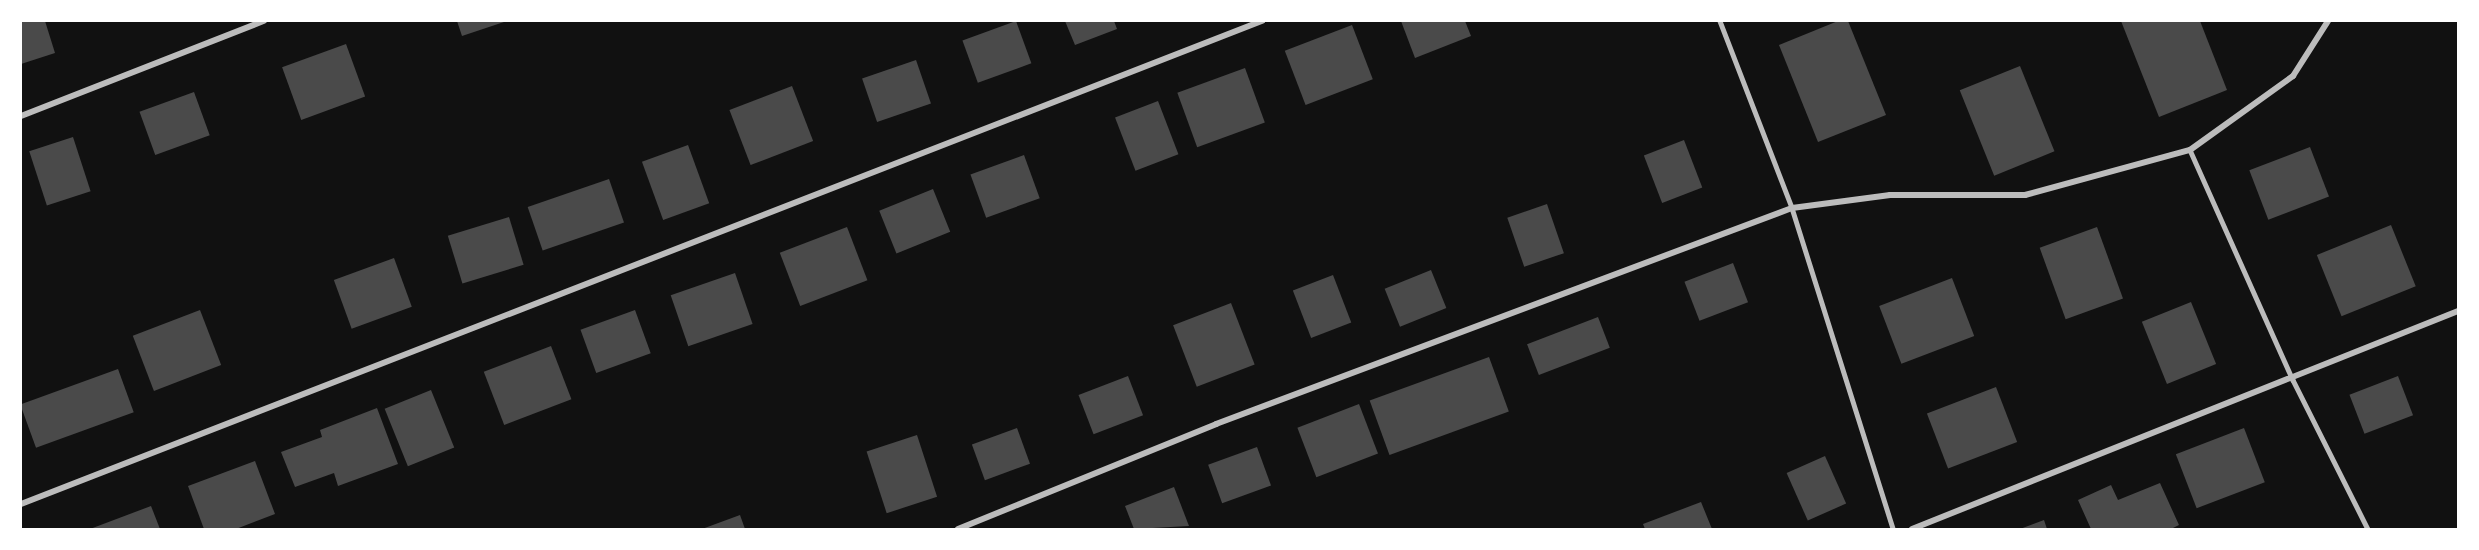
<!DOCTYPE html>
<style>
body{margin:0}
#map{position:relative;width:2479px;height:550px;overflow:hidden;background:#111;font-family:"Alegreya Sans",sans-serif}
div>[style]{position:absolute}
.building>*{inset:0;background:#4a4a4a;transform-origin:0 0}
.service>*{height:4.5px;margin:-2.25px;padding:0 2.25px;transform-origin:2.25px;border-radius:2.25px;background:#bcbcbc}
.minor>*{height:6px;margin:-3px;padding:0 3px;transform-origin:3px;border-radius:3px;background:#bcbcbc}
span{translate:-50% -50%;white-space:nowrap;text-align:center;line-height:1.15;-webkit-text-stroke:5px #fff;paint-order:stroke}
.frame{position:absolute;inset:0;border:22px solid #fff;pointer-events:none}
</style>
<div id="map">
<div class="building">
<i style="clip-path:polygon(21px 21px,45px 21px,55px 53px,21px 64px)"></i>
<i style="clip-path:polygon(457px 21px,507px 21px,462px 36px)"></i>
<i style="left:1016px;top:21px;width:45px;height:57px;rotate:70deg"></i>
<i style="clip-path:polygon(1065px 21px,1114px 21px,1117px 29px,1075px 45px)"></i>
<i style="clip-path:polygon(1401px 21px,1465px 21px,1471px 36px,1415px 58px)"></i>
<i style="clip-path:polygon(1838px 21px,1848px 21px,1886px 115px,1818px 142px,1779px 45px)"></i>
<i style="clip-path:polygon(2121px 21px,2200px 21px,2227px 90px,2159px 117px)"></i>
<i style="left:1352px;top:25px;width:58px;height:72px;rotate:69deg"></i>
<i style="left:346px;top:44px;width:56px;height:68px;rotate:70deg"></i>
<i style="left:916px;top:60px;width:46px;height:57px;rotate:71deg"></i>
<i style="left:2020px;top:66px;width:92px;height:65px;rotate:68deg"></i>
<i style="left:1245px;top:68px;width:58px;height:72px;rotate:70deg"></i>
<i style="left:792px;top:86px;width:59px;height:67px;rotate:69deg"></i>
<i style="left:194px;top:92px;width:46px;height:58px;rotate:70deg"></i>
<i style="left:1158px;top:101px;width:57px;height:46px;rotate:69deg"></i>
<i style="left:73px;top:137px;width:57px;height:46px;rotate:72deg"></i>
<i style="left:1684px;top:140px;width:51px;height:43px;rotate:69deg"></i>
<i style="left:688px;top:145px;width:62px;height:49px;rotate:70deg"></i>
<i style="left:2310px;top:147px;width:53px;height:65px;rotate:69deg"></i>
<i style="left:1024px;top:155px;width:46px;height:57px;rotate:70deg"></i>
<i style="left:609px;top:179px;width:46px;height:86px;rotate:71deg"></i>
<i style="left:933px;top:189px;width:46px;height:58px;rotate:68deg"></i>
<i style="left:1547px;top:204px;width:52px;height:42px;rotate:71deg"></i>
<i style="left:509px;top:217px;width:50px;height:64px;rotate:73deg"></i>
<i style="left:2391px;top:225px;width:66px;height:80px;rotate:68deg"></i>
<i style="left:847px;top:227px;width:57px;height:72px;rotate:69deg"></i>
<i style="left:2097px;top:227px;width:76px;height:61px;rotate:70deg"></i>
<i style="left:394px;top:258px;width:52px;height:64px;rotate:70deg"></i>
<i style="left:1733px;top:263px;width:42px;height:52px;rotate:69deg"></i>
<i style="left:1431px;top:270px;width:41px;height:50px;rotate:68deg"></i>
<i style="left:735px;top:273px;width:54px;height:68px;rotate:71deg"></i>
<i style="left:1333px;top:275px;width:51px;height:43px;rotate:69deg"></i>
<i style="left:1952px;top:278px;width:62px;height:78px;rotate:69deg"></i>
<i style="left:2191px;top:302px;width:67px;height:53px;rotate:68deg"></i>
<i style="left:1231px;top:303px;width:66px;height:62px;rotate:69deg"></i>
<i style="left:200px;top:310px;width:59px;height:72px;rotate:69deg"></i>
<i style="left:635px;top:310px;width:46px;height:58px;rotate:70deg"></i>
<i style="left:1598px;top:317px;width:33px;height:76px;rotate:69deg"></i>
<i style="left:551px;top:346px;width:57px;height:72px;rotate:69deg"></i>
<i style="left:1489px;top:357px;width:58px;height:127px;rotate:70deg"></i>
<i style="left:118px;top:369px;width:46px;height:104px;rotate:70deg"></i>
<i style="left:1128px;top:376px;width:42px;height:53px;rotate:69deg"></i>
<i style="left:2398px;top:376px;width:42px;height:52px;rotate:69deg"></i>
<i style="left:1996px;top:387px;width:59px;height:74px;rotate:69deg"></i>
<i style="left:431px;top:390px;width:62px;height:50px;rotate:68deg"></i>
<i style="left:1359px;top:404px;width:53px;height:66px;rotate:69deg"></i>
<i style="clip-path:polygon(377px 408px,398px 464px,338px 486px,334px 473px,295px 487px,281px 452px,322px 437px,320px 430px)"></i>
<i style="left:1017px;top:428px;width:38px;height:48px;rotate:70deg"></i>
<i style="left:2244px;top:428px;width:58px;height:73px;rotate:69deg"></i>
<i style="left:917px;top:435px;width:65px;height:53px;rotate:72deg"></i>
<i style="left:1257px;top:447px;width:41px;height:52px;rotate:70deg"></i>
<i style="left:1825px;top:456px;width:52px;height:42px;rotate:66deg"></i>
<i style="clip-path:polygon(255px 461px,275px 514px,236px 529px,204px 529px,188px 486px)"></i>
<i style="clip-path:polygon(2160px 483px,2179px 525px,2171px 529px,2091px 529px,2078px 500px,2111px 485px,2118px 500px)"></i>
<i style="clip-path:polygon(1174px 487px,1189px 526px,1134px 529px,1125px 506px)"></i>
<i style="clip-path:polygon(1701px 502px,1712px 529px,1645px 529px,1643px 524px)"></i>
<i style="clip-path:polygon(151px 506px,160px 529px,90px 529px)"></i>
<i style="clip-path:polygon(740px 515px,745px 529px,702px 529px)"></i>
<i style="clip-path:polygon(2044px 520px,2047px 529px,2020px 529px)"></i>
</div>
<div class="service">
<i style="left:1720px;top:21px;width:200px;rotate:68.9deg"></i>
<i style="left:1792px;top:208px;width:337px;rotate:72.5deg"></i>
<i style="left:2190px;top:150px;width:252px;rotate:65.9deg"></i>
<i style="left:2293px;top:380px;width:167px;rotate:63.3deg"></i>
</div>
<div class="minor">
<i style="left:21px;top:116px;width:261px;rotate:-21.4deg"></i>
<i style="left:21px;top:504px;width:1332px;rotate:-21.27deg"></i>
<i style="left:958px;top:529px;width:279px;rotate:-22.1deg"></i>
<i style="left:1216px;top:424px;width:615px;rotate:-20.56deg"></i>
<i style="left:1792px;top:208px;width:99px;rotate:-7.6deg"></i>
<i style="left:1890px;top:195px;width:135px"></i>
<i style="left:2025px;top:195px;width:171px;rotate:-15.3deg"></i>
<i style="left:2190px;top:150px;width:127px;rotate:-35.7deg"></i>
<i style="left:2293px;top:76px;width:65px;rotate:-57.5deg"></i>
<i style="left:1912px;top:529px;width:588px;rotate:-21.77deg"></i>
</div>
<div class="frame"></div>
</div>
